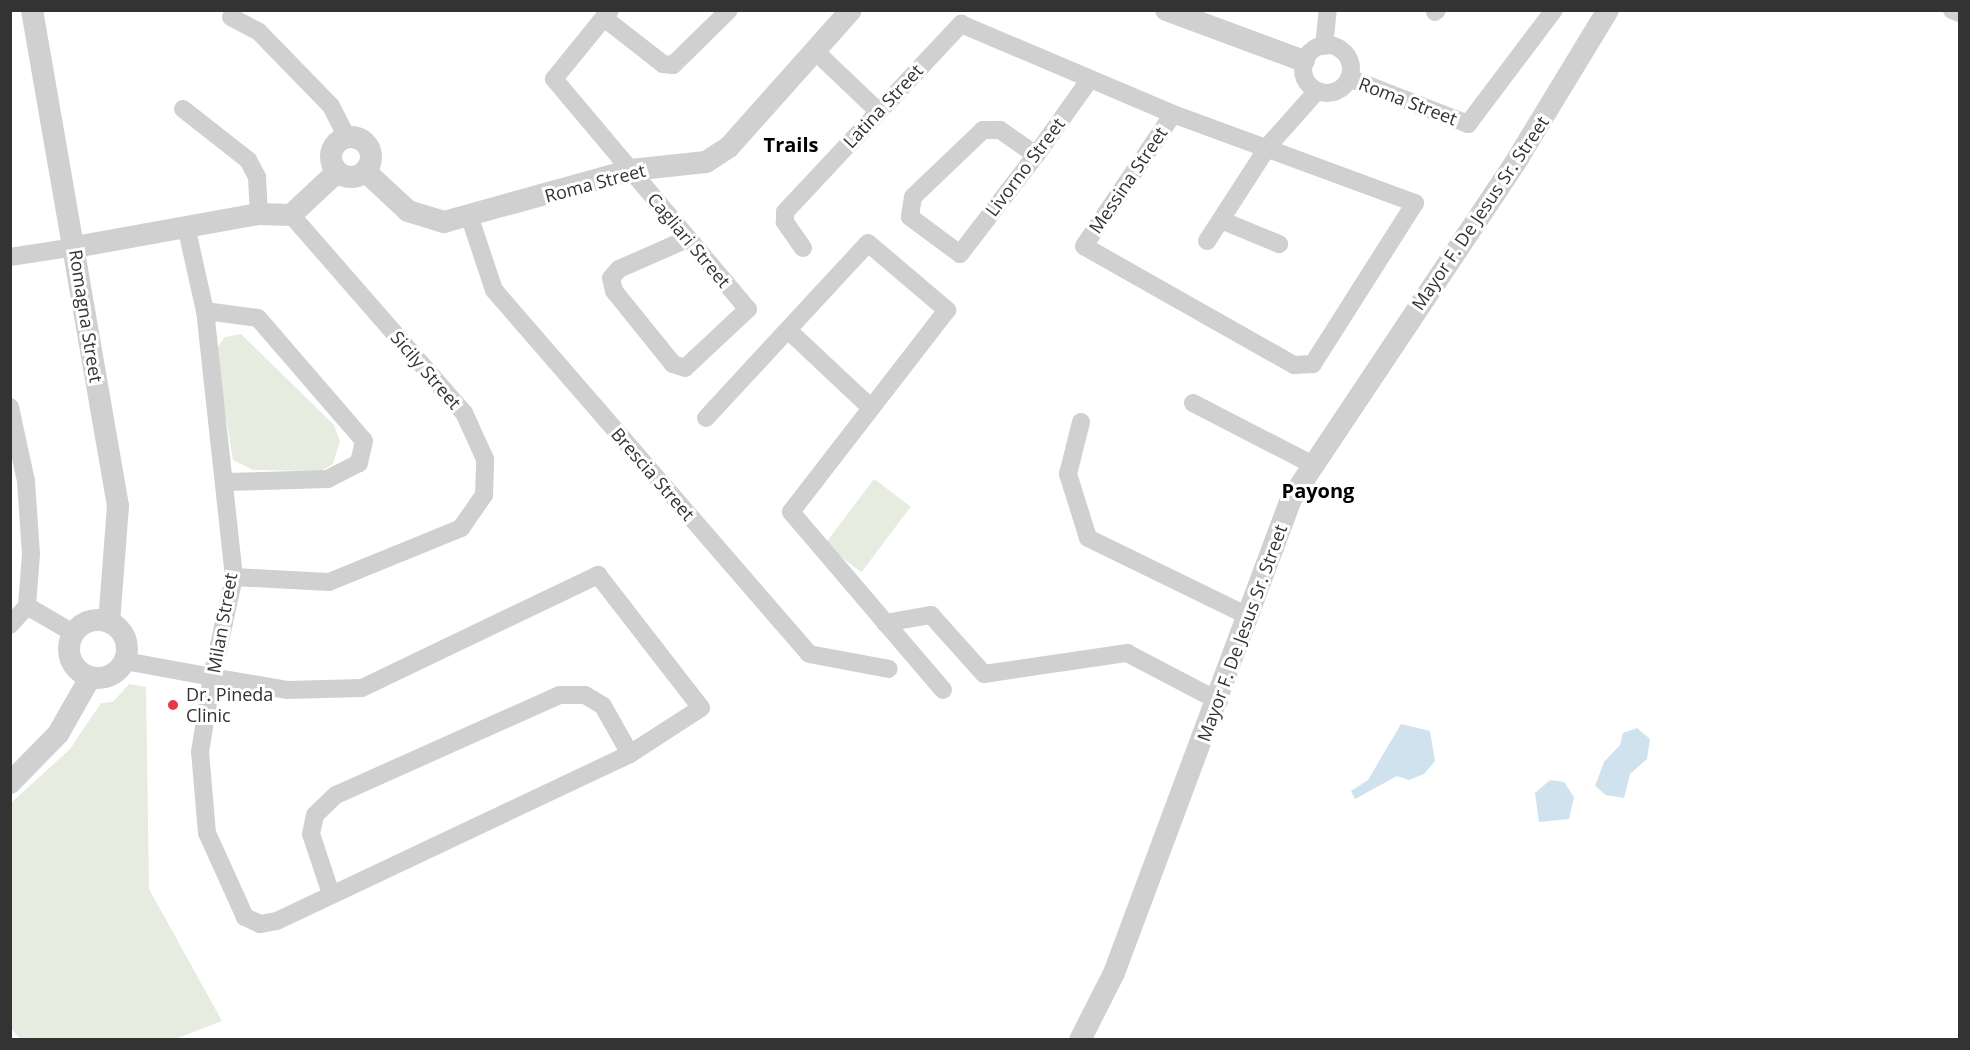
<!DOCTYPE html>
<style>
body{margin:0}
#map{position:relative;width:1970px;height:1050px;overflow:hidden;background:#fff;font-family:"Open Sans",sans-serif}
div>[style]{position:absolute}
.green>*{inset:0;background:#e6ecdf;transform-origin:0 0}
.water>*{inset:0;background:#cfe2ee}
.minor>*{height:18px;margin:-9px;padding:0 9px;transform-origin:9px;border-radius:9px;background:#d0d0d0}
.minor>.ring{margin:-9px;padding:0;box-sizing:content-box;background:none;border:18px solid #d0d0d0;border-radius:50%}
.tertiary>*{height:22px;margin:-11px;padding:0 11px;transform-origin:11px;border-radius:11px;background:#d0d0d0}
.tertiary>.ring{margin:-11px;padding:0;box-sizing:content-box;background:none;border:22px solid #d0d0d0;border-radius:50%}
.dots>*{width:16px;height:16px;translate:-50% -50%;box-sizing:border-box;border:3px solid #fff;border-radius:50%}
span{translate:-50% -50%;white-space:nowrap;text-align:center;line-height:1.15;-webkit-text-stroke:6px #fff;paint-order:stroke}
.street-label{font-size:18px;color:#333}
.poi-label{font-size:18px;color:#333}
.left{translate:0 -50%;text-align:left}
.neighbourhood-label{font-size:20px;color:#000;font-weight:700}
.frame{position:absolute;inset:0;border:12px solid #333;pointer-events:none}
</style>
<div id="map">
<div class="green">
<i style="clip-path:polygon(241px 334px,334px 425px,340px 441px,333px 464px,321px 471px,253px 470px,233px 460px,215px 351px,225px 337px)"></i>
<i style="left:874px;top:479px;width:46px;height:82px;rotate:37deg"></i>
<i style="clip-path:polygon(129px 684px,146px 687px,149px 889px,222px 1021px,175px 1039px,20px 1039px,10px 1027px,11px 803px,70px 749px,101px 703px,113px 702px)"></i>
</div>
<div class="water">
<i style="clip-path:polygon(1401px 724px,1430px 731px,1435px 761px,1424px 774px,1409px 780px,1397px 776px,1355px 799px,1351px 791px,1368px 780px)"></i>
<i style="clip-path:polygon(1637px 728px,1650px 739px,1647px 759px,1630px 774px,1624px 798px,1606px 795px,1595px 786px,1604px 762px,1620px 745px,1623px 733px)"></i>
<i style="clip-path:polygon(1550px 780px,1564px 782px,1574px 797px,1569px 819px,1539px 822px,1535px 793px)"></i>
</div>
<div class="minor">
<i style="left:610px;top:10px;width:89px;rotate:129.1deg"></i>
<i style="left:554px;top:79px;width:301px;rotate:49.9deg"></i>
<i style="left:748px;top:309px;width:86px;rotate:136.9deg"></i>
<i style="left:685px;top:368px;width:13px;rotate:-162deg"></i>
<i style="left:673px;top:364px;width:94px;rotate:-128.9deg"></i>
<i style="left:614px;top:291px;width:13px;rotate:-103deg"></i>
<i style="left:611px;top:278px;width:12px;rotate:-48deg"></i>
<i style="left:619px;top:269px;width:72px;rotate:-23.7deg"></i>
<i style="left:1952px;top:10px;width:9px;rotate:21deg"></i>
<i style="left:1435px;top:12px;width:3px;rotate:-45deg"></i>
<i style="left:231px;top:17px;width:32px;rotate:28deg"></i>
<i style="left:259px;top:32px;width:103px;rotate:45.8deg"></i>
<i style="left:331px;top:106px;width:36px;rotate:63deg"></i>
<i style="left:604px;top:18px;width:75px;rotate:37.9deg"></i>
<i style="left:663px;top:64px;width:10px;rotate:6deg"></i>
<i style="left:673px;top:65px;width:78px;rotate:-44.5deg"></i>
<i class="ring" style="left:1303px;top:45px;width:30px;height:30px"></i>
<i style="left:1324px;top:46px;width:36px;rotate:-84deg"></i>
<i style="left:814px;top:50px;width:88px;rotate:43.6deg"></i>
<i style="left:1349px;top:78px;width:128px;rotate:21.1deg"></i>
<i style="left:1468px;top:124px;width:143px;rotate:-53deg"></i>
<i style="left:183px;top:109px;width:83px;rotate:38.1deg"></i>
<i style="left:248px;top:160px;width:19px;rotate:62deg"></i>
<i style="left:257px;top:177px;width:37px;rotate:87deg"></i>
<i style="left:1036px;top:155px;width:44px;rotate:-145.2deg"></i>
<i style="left:1000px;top:130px;width:17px;rotate:180deg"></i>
<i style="left:983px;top:130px;width:97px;rotate:136.3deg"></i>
<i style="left:913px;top:197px;width:20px;rotate:99deg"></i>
<i style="left:910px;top:217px;width:62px;rotate:36.5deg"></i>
<i style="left:960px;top:254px;width:125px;rotate:-52.5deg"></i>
<i style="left:1036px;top:155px;width:93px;rotate:-54.6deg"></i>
<i style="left:470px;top:218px;width:76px;rotate:71.6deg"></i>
<i style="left:494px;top:290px;width:481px;rotate:49.1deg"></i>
<i style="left:809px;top:654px;width:81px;rotate:10.6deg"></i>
<i style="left:1221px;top:220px;width:63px;rotate:22.5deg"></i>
<i style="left:1207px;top:241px;width:114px;rotate:-57.1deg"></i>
<i style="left:1269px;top:145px;width:72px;rotate:-48.4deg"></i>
<i style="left:803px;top:248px;width:32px;rotate:-125deg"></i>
<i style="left:785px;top:222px;width:10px;rotate:-90deg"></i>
<i style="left:785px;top:212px;width:258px;rotate:-46.9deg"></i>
<i style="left:961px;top:24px;width:230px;rotate:23deg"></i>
<i style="left:1173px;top:114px;width:258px;rotate:20.2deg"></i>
<i style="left:1415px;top:203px;width:191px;rotate:122.4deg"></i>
<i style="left:1313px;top:364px;width:19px;rotate:177deg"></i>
<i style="left:1294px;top:365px;width:241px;rotate:-150.5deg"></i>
<i style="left:1084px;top:246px;width:159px;rotate:-56deg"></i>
<i style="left:10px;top:257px;width:66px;rotate:-8.7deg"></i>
<i style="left:205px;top:311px;width:53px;rotate:7.5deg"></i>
<i style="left:258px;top:318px;width:162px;rotate:49.2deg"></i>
<i style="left:364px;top:441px;width:23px;rotate:103deg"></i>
<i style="left:359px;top:463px;width:35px;rotate:153deg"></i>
<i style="left:328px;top:479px;width:103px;rotate:178.3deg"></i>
<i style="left:788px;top:330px;width:112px;rotate:43.2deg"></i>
<i style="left:1193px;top:403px;width:133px;rotate:27.3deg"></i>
<i style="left:10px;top:407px;width:76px;rotate:77.8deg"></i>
<i style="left:26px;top:481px;width:73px;rotate:86.1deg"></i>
<i style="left:31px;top:554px;width:52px;rotate:94.4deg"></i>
<i style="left:27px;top:606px;width:53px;rotate:30.4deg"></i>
<i style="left:706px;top:418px;width:238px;rotate:-47.2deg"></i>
<i style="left:868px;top:243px;width:104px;rotate:40.3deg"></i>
<i style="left:947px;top:310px;width:255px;rotate:127.7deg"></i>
<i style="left:791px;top:512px;width:234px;rotate:49.5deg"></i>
<i style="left:1081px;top:422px;width:54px;rotate:104deg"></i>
<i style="left:1068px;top:474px;width:67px;rotate:72.6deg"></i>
<i style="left:1088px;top:538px;width:178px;rotate:26deg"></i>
<i style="left:234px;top:577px;width:95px;rotate:3deg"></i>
<i style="left:329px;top:582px;width:143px;rotate:-22.2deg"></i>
<i style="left:461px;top:528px;width:40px;rotate:-55.1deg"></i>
<i style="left:484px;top:495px;width:36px;rotate:-88deg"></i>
<i style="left:485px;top:459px;width:51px;rotate:-114.5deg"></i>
<i style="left:464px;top:413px;width:263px;rotate:-131.1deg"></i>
<i style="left:885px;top:623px;width:47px;rotate:-9.9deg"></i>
<i style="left:931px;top:615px;width:79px;rotate:48.1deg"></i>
<i style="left:984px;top:674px;width:145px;rotate:-8.4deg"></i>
<i style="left:1127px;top:653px;width:104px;rotate:27.6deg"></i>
<i style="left:10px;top:625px;width:25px;rotate:-48deg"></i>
<i style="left:125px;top:661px;width:88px;rotate:10.4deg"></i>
<i style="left:212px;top:677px;width:76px;rotate:9.8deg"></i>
<i style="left:287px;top:690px;width:75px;rotate:-1.5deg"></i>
<i style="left:362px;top:688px;width:262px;rotate:-25.6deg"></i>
<i style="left:598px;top:575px;width:168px;rotate:52.2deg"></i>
<i style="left:701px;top:708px;width:85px;rotate:147.1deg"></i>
<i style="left:630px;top:754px;width:391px;rotate:154.7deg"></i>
<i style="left:276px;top:921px;width:16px;rotate:169deg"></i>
<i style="left:260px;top:924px;width:17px;rotate:-155deg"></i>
<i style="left:245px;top:917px;width:92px;rotate:-114.3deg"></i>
<i style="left:207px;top:833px;width:81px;rotate:-94.9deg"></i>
<i style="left:200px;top:752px;width:76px;rotate:-80.9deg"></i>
<i style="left:212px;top:677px;width:102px;rotate:-77.6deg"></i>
<i style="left:234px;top:577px;width:268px;rotate:-96.2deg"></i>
<i style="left:205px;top:311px;width:87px;rotate:-102.6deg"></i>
<i style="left:331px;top:894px;width:63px;rotate:-108.4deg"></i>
<i style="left:311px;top:834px;width:19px;rotate:-78deg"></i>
<i style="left:315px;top:815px;width:29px;rotate:-44deg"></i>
<i style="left:336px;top:795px;width:245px;rotate:-24.1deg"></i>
<i style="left:560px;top:695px;width:25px"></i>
<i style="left:585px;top:695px;width:21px;rotate:31deg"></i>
<i style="left:603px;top:706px;width:55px;rotate:60.6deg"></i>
</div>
<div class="tertiary">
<i style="left:32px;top:10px;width:503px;rotate:80.16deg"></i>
<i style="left:118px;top:506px;width:116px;rotate:94.4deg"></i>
<i style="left:1166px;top:10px;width:147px;rotate:20.3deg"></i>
<i class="ring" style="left:331px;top:137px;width:18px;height:18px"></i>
<i style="left:365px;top:171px;width:59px;rotate:42.9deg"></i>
<i style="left:408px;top:211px;width:38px;rotate:17deg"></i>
<i style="left:444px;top:222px;width:194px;rotate:-15.5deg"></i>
<i style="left:631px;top:170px;width:75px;rotate:-6.1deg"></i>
<i style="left:706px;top:162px;width:27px;rotate:-33deg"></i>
<i style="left:729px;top:147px;width:183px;rotate:-48.3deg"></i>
<i style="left:75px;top:247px;width:187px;rotate:-10.2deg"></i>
<i style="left:259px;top:214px;width:32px;rotate:2deg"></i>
<i style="left:291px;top:215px;width:63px;rotate:-43.1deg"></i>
<i class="ring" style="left:69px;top:620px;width:36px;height:36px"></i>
<i style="left:10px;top:783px;width:69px;rotate:-45.6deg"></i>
<i style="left:58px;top:734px;width:64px;rotate:-60.3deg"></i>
<i style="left:1080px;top:1040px;width:75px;rotate:-63.1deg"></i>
<i style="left:1114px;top:973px;width:506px;rotate:-69.52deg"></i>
<i style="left:1291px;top:499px;width:410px;rotate:-56.3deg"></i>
<i style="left:1518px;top:158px;width:173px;rotate:-58.7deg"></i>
</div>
<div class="dots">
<i style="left:173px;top:705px;background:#e63946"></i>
</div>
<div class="street-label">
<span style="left:1408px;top:101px;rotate:21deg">Roma Street</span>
<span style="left:883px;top:106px;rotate:-47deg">Latina Street</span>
<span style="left:1025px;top:167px;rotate:-53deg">Livorno Street</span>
<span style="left:1128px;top:180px;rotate:-56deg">Messina Street</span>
<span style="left:595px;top:183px;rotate:-15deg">Roma Street</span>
<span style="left:1480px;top:213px;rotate:-56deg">Mayor F. De Jesus Sr. Street</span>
<span style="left:689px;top:240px;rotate:50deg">Cagliari Street</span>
<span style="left:86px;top:316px;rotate:81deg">Romagna Street</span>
<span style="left:426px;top:370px;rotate:49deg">Sicily Street</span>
<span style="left:653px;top:474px;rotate:49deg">Brescia Street</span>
<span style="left:222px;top:623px;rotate:-80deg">Milan Street</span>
<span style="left:1242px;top:633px;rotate:-70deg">Mayor F. De Jesus Sr. Street</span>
</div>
<div class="poi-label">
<span class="left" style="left:186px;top:705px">Dr. Pineda<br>Clinic</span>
</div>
<div class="neighbourhood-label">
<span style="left:791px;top:144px">Trails</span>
<span style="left:1318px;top:490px">Payong</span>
</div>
<div class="frame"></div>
</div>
